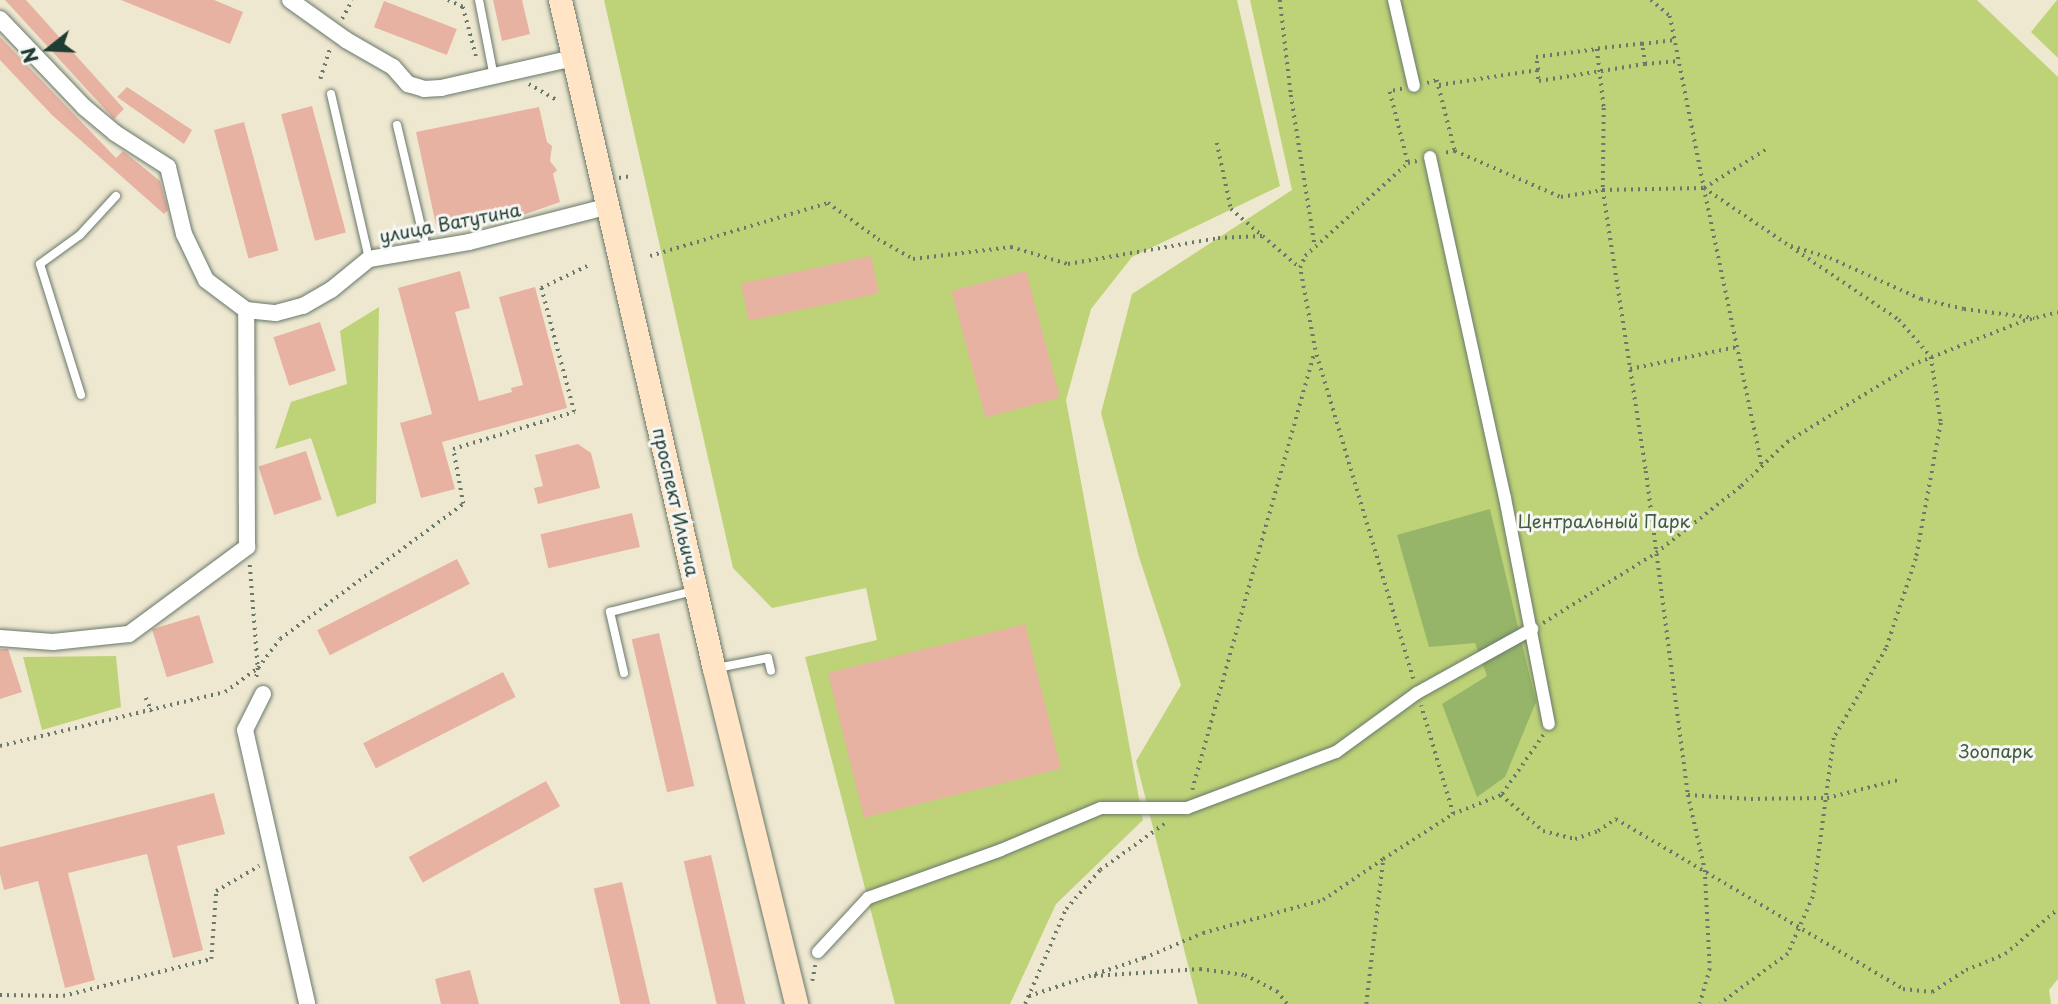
<!DOCTYPE html>
<meta charset="utf-8">
<style>
body{margin:0}
#map{position:relative;width:2058px;height:1004px;overflow:hidden;background:#efe8d1;font-family:"Playpen Sans",sans-serif}
div>[style]{position:absolute}
.green>*{inset:0;background:#bed377}
.forest>*{inset:0;background:#96b568}
.building>*{inset:0;background:#e7b2a2;transform-origin:0 0}
.path>*{height:3.5px;margin-top:-1.75px;transform-origin:0;background:repeating-linear-gradient(90deg,#68796b 0 2px,transparent 0 7px)}
.roads{filter:drop-shadow(0 0 2px #68796b) drop-shadow(0 0 2px #68796b)}
.service>*{height:8px;margin:-4px;padding:0 4px;transform-origin:4px;border-radius:4px;background:#fff}
.pedestrian>*{height:12px;margin:-6px;padding:0 6px;transform-origin:6px;border-radius:6px;background:#fff}
.minor>*{height:16px;margin:-8px;padding:0 8px;transform-origin:8px;border-radius:8px;background:#fff}
.secondary>*{height:23px;margin:-11.5px;padding:0 11.5px;transform-origin:11.5px;border-radius:11.5px;background:#ffe4c6}
span{translate:-50% -50%;white-space:nowrap;text-align:center;line-height:1.15;-webkit-text-stroke:6px #f6f6f2;paint-order:stroke}
.street-label{font-size:18px;color:#1f3d34}
.park-label{font-size:18px;color:#3f5b41}
.north{position:absolute;left:14px;top:14px;width:70px;height:70px;-webkit-text-stroke:5px #f6f6f2;paint-order:stroke;rotate:252deg;font-size:19px;font-weight:700;line-height:28px;text-align:center;color:#1f3d34}
.north::after{content:'';display:block;margin:auto;width:24px;height:32px;background:#1f3d34;clip-path:polygon(50% 0,100% 100%,50% 72%,0 100%)}
</style>
<div id="map">
<div class="green">
<i style="clip-path:polygon(604px 0,1237px 0,1280px 186px,1132px 257px,1091px 309px,1066px 400px,1143px 820px,1056px 904px,1010px 1004px,895px 1004px,805px 657px,877px 640px,866px 588px,772px 608px,733px 568px)"></i>
<i style="clip-path:polygon(1250px 0,1977px 0,2058px 77px,2058px 979px,2049px 990px,2051px 1004px,1198px 1004px,1136px 761px,1181px 685px,1139px 557px,1101px 413px,1132px 294px,1292px 190px)"></i>
<i style="clip-path:polygon(2057px 0,2058px 0,2058px 58px,2031px 32px)"></i>
<i style="clip-path:polygon(379px 307px,376px 503px,337px 517px,311px 438px,275px 449px,291px 402px,347px 384px,340px 331px)"></i>
<i style="clip-path:polygon(116px 656px,121px 707px,42px 730px,23px 657px)"></i>
</div>
<div class="forest">
<i style="clip-path:polygon(1490px 509px,1536px 702px,1505px 777px,1477px 797px,1442px 704px,1487px 676px,1475px 643px,1429px 647px,1397px 535px)"></i>
</div>
<div class="building">
<i style="clip-path:polygon(5px 0,26px 0,124px 109px,114px 119px)"></i>
<i style="clip-path:polygon(121px 0,214px 0,243px 12px,230px 44px)"></i>
<i style="clip-path:polygon(493px 0,522px 0,530px 34px,502px 41px)"></i>
<i style="left:384px;top:1px;width:78px;height:28px;rotate:21deg"></i>
<i style="clip-path:polygon(0 37px,116px 158px,123px 151px,160px 181px,168px 210px,164px 214px,52px 115px,0 60px)"></i>
<i style="clip-path:polygon(127px 87px,192px 130px,184px 144px,117px 97px)"></i>
<i style="left:312px;top:106px;width:131px;height:32px;rotate:75deg"></i>
<i style="clip-path:polygon(539px 107px,547px 142px,552px 146px,550px 161px,557px 170px,553px 174px,560px 202px,520px 216px,498px 213px,436px 225px,416px 132px)"></i>
<i style="left:244px;top:122px;width:133px;height:31px;rotate:75deg"></i>
<i style="left:871px;top:256px;width:38px;height:133px;rotate:78deg"></i>
<i style="clip-path:polygon(460px 271px,470px 308px,455px 312px,479px 401px,512px 392px,511px 388px,523px 385px,499px 297px,535px 287px,567px 408px,442px 442px,455px 489px,421px 498px,400px 423px,432px 414px,398px 288px)"></i>
<i style="left:1026px;top:271px;width:131px;height:77px;rotate:75deg"></i>
<i style="left:320px;top:322px;width:51px;height:49px;rotate:72deg"></i>
<i style="clip-path:polygon(578px 444px,591px 453px,600px 488px,538px 504px,534px 488px,543px 486px,535px 455px)"></i>
<i style="left:306px;top:451px;width:51px;height:50px;rotate:72deg"></i>
<i style="left:632px;top:513px;width:35px;height:94px;rotate:77deg"></i>
<i style="left:457px;top:559px;width:28px;height:157px;rotate:63deg"></i>
<i style="left:199px;top:615px;width:50px;height:49px;rotate:73deg"></i>
<i style="left:1025px;top:624px;width:149px;height:203px;rotate:76deg"></i>
<i style="left:659px;top:633px;width:157px;height:28px;rotate:77deg"></i>
<i style="clip-path:polygon(0 649px,8px 649px,22px 692px,0 699px)"></i>
<i style="left:503px;top:672px;width:28px;height:157px;rotate:63deg"></i>
<i style="left:546px;top:781px;width:29px;height:157px;rotate:61deg"></i>
<i style="clip-path:polygon(214px 793px,225px 834px,177px 846px,203px 950px,173px 958px,147px 854px,68px 873px,95px 980px,65px 988px,38px 881px,4px 890px,0 874px,0 847px)"></i>
<i style="left:711px;top:855px;width:153px;height:28px;rotate:77deg"></i>
<i style="left:622px;top:882px;width:125px;height:29px;rotate:77deg"></i>
<i style="clip-path:polygon(470px 970px,479px 1004px,441px 1004px,435px 979px)"></i>
</div>
<div class="path">
<i style="left:448px;top:0;width:17px;rotate:25deg"></i>
<i style="left:463px;top:7px;width:51px;rotate:75.1deg"></i>
<i style="left:1280px;top:0;width:96px;rotate:83.4deg"></i>
<i style="left:1291px;top:95px;width:154px;rotate:81deg"></i>
<i style="left:1651px;top:0;width:25px;rotate:40deg"></i>
<i style="left:1670px;top:16px;width:175px;rotate:78.8deg"></i>
<i style="left:1704px;top:188px;width:235px;rotate:34.1deg"></i>
<i style="left:1899px;top:320px;width:49px;rotate:49.1deg"></i>
<i style="left:1931px;top:357px;width:67px;rotate:81.4deg"></i>
<i style="left:1941px;top:423px;width:138px;rotate:100.4deg"></i>
<i style="left:1916px;top:559px;width:95px;rotate:108.4deg"></i>
<i style="left:1886px;top:649px;width:103px;rotate:120.3deg"></i>
<i style="left:1834px;top:738px;width:160px;rotate:97.5deg"></i>
<i style="left:1813px;top:897px;width:62px;rotate:113.7deg"></i>
<i style="left:1788px;top:954px;width:84px;rotate:143.7deg"></i>
<i style="left:342px;top:19px;width:21px;rotate:-62deg"></i>
<i style="left:1642px;top:44px;width:33px;rotate:-7deg"></i>
<i style="left:1645px;top:64px;width:34px;rotate:-5deg"></i>
<i style="left:1537px;top:70px;width:11px;rotate:80deg"></i>
<i style="left:1539px;top:81px;width:107px;rotate:-9.1deg"></i>
<i style="left:1645px;top:64px;width:20px;rotate:-99deg"></i>
<i style="left:1642px;top:44px;width:45px;rotate:173.7deg"></i>
<i style="left:320px;top:79px;width:33px;rotate:-72deg"></i>
<i style="left:1427px;top:83px;width:10px;rotate:-17deg"></i>
<i style="left:1437px;top:80px;width:73px;rotate:75.8deg"></i>
<i style="left:1455px;top:151px;width:13px;rotate:167deg"></i>
<i style="left:529px;top:84px;width:34px;rotate:30deg"></i>
<i style="left:1439px;top:85px;width:100px;rotate:-8.6deg"></i>
<i style="left:1538px;top:70px;width:13px;rotate:-99deg"></i>
<i style="left:1536px;top:57px;width:62px;rotate:-7.5deg"></i>
<i style="left:1597px;top:49px;width:59px;rotate:83.2deg"></i>
<i style="left:1604px;top:108px;width:82px;rotate:90.7deg"></i>
<i style="left:1603px;top:190px;width:284px;rotate:81.3deg"></i>
<i style="left:1646px;top:471px;width:327px;rotate:82.6deg"></i>
<i style="left:1688px;top:795px;width:63px;rotate:3.6deg"></i>
<i style="left:1751px;top:799px;width:76px;rotate:-0.8deg"></i>
<i style="left:1827px;top:798px;width:73px;rotate:-14.2deg"></i>
<i style="left:1402px;top:89px;width:12px;rotate:166deg"></i>
<i style="left:1390px;top:92px;width:73px;rotate:75.8deg"></i>
<i style="left:1217px;top:143px;width:67px;rotate:78deg"></i>
<i style="left:1231px;top:209px;width:91px;rotate:40.5deg"></i>
<i style="left:1455px;top:151px;width:116px;rotate:23.5deg"></i>
<i style="left:1561px;top:197px;width:43px;rotate:-9.5deg"></i>
<i style="left:1603px;top:190px;width:101px;rotate:-1.1deg"></i>
<i style="left:1704px;top:188px;width:284px;rotate:78.2deg"></i>
<i style="left:619px;top:178px;width:12px;rotate:-9deg"></i>
<i style="left:1704px;top:188px;width:72px;rotate:-31.9deg"></i>
<i style="left:1791px;top:246px;width:41px;rotate:17.1deg"></i>
<i style="left:1830px;top:258px;width:100px;rotate:24.3deg"></i>
<i style="left:1921px;top:299px;width:44px;rotate:13.1deg"></i>
<i style="left:1964px;top:309px;width:71px;rotate:7.3deg"></i>
<i style="left:650px;top:256px;width:186px;rotate:-16.6deg"></i>
<i style="left:828px;top:203px;width:62px;rotate:35.8deg"></i>
<i style="left:878px;top:239px;width:40px;rotate:29.7deg"></i>
<i style="left:913px;top:259px;width:99px;rotate:-7deg"></i>
<i style="left:1011px;top:247px;width:59px;rotate:16.6deg"></i>
<i style="left:1068px;top:264px;width:152px;rotate:-9.8deg"></i>
<i style="left:1218px;top:238px;width:45px;rotate:-2.5deg"></i>
<i style="left:1630px;top:369px;width:109px;rotate:-11.6deg"></i>
<i style="left:250px;top:565px;width:103px;rotate:85.6deg"></i>
<i style="left:258px;top:668px;width:12px;rotate:99deg"></i>
<i style="left:1543px;top:623px;width:133px;rotate:-31.8deg"></i>
<i style="left:1656px;top:553px;width:108px;rotate:-38.2deg"></i>
<i style="left:1741px;top:486px;width:64px;rotate:-43.7deg"></i>
<i style="left:1787px;top:442px;width:147px;rotate:-31.6deg"></i>
<i style="left:1912px;top:365px;width:119px;rotate:-21.6deg"></i>
<i style="left:2023px;top:321px;width:36px;rotate:-14deg"></i>
<i style="left:1413px;top:679px;width:343px;rotate:-106.6deg"></i>
<i style="left:1315px;top:350px;width:83px;rotate:-100.4deg"></i>
<i style="left:1300px;top:268px;width:13px;rotate:-67deg"></i>
<i style="left:1305px;top:256px;width:139px;rotate:-42.1deg"></i>
<i style="left:1408px;top:163px;width:9px;rotate:-13deg"></i>
<i style="left:146px;top:698px;width:15px;rotate:67deg"></i>
<i style="left:0;top:746px;width:231px;rotate:-13.5deg"></i>
<i style="left:225px;top:692px;width:41px;rotate:-36deg"></i>
<i style="left:258px;top:668px;width:36px;rotate:-53deg"></i>
<i style="left:280px;top:639px;width:227px;rotate:-36.4deg"></i>
<i style="left:463px;top:504px;width:56px;rotate:-100.3deg"></i>
<i style="left:453px;top:449px;width:127px;rotate:-17deg"></i>
<i style="left:574px;top:412px;width:128px;rotate:-104.9deg"></i>
<i style="left:541px;top:288px;width:53px;rotate:-25.6deg"></i>
<i style="left:1192px;top:790px;width:454px;rotate:-74.4deg"></i>
<i style="left:1502px;top:794px;width:72px;rotate:-55.2deg"></i>
<i style="left:1688px;top:795px;width:77px;rotate:77.2deg"></i>
<i style="left:1705px;top:870px;width:99px;rotate:87.1deg"></i>
<i style="left:1710px;top:969px;width:36px;rotate:106deg"></i>
<i style="left:1453px;top:814px;width:52px;rotate:-21.6deg"></i>
<i style="left:1501px;top:795px;width:55px;rotate:40.6deg"></i>
<i style="left:1543px;top:831px;width:33px;rotate:14deg"></i>
<i style="left:1575px;top:839px;width:24px;rotate:-19deg"></i>
<i style="left:1598px;top:831px;width:22px;rotate:-34deg"></i>
<i style="left:1616px;top:819px;width:334px;rotate:30.6deg"></i>
<i style="left:1903px;top:989px;width:29px;rotate:6deg"></i>
<i style="left:1932px;top:992px;width:40px;rotate:-32.9deg"></i>
<i style="left:1966px;top:970px;width:42px;rotate:-22.3deg"></i>
<i style="left:2005px;top:954px;width:70px;rotate:-40.3deg"></i>
<i style="left:1094px;top:976px;width:106px;rotate:-3.8deg"></i>
<i style="left:1200px;top:969px;width:45px;rotate:7.6deg"></i>
<i style="left:1245px;top:975px;width:36px;rotate:27deg"></i>
<i style="left:1277px;top:991px;width:16px;rotate:52deg"></i>
<i style="left:812px;top:981px;width:16px;rotate:-79deg"></i>
<i style="left:0;top:995px;width:63px;rotate:0.9deg"></i>
<i style="left:63px;top:996px;width:153px;rotate:-14deg"></i>
<i style="left:211px;top:959px;width:68px;rotate:-85.8deg"></i>
<i style="left:216px;top:891px;width:50px;rotate:-30.2deg"></i>
<i style="left:1029px;top:996px;width:121px;rotate:-18.3deg"></i>
<i style="left:1144px;top:958px;width:64px;rotate:-23deg"></i>
<i style="left:1203px;top:933px;width:124px;rotate:-15.4deg"></i>
<i style="left:1323px;top:900px;width:73px;rotate:-34.3deg"></i>
<i style="left:1025px;top:1004px;width:103px;rotate:-66.7deg"></i>
<i style="left:1066px;top:909px;width:52px;rotate:-48.9deg"></i>
<i style="left:1100px;top:870px;width:79px;rotate:-35.7deg"></i>
<i style="left:1366px;top:1004px;width:146px;rotate:-83.3deg"></i>
<i style="left:1383px;top:859px;width:83px;rotate:-32.7deg"></i>
<i style="left:1453px;top:814px;width:113px;rotate:-106.5deg"></i>
</div>
<div class="roads">
<div class="service">
<i style="left:479px;top:0;width:78px;rotate:79deg"></i>
<i style="left:331px;top:94px;width:169px;rotate:77deg"></i>
<i style="left:397px;top:125px;width:126px;rotate:76.7deg"></i>
<i style="left:81px;top:395px;width:137px;rotate:-107.4deg"></i>
<i style="left:40px;top:264px;width:49px;rotate:-35.9deg"></i>
<i style="left:80px;top:235px;width:53px;rotate:-47.3deg"></i>
<i style="left:717px;top:668px;width:52px;rotate:-11.1deg"></i>
<i style="left:768px;top:658px;width:13px;rotate:77deg"></i>
<i style="left:624px;top:673px;width:63px;rotate:-102.9deg"></i>
<i style="left:610px;top:612px;width:86px;rotate:-14.2deg"></i>
</div>
<div class="pedestrian">
<i style="left:1394px;top:0;width:88px;rotate:76.9deg"></i>
<i style="left:1430px;top:157px;width:349px;rotate:77.6deg"></i>
<i style="left:1505px;top:498px;width:230px;rotate:79deg"></i>
<i style="left:818px;top:952px;width:74px;rotate:-47.2deg"></i>
<i style="left:868px;top:898px;width:141px;rotate:-19.8deg"></i>
<i style="left:1001px;top:850px;width:108px;rotate:-22.8deg"></i>
<i style="left:1101px;top:808px;width:86px"></i>
<i style="left:1187px;top:808px;width:159px;rotate:-20.6deg"></i>
<i style="left:1336px;top:752px;width:100px;rotate:-36.1deg"></i>
<i style="left:1417px;top:693px;width:132px;rotate:-29.1deg"></i>
</div>
<div class="minor">
<i style="left:290px;top:0;width:69px;rotate:35.5deg"></i>
<i style="left:346px;top:40px;width:54px;rotate:29.9deg"></i>
<i style="left:393px;top:67px;width:23px;rotate:49deg"></i>
<i style="left:408px;top:84px;width:17px;rotate:17deg"></i>
<i style="left:424px;top:89px;width:17px;rotate:-3deg"></i>
<i style="left:441px;top:88px;width:135px;rotate:-12.8deg"></i>
<i style="left:0;top:19px;width:122px;rotate:46.3deg"></i>
<i style="left:84px;top:107px;width:40px;rotate:40deg"></i>
<i style="left:115px;top:133px;width:63px;rotate:32.7deg"></i>
<i style="left:168px;top:167px;width:69px;rotate:76.6deg"></i>
<i style="left:184px;top:234px;width:51px;rotate:64.4deg"></i>
<i style="left:206px;top:280px;width:50px;rotate:36.9deg"></i>
<i style="left:246px;top:310px;width:30px;rotate:6deg"></i>
<i style="left:276px;top:313px;width:28px;rotate:-15deg"></i>
<i style="left:303px;top:306px;width:32px;rotate:-30deg"></i>
<i style="left:331px;top:290px;width:49px;rotate:-39.2deg"></i>
<i style="left:369px;top:259px;width:101px;rotate:-9.6deg"></i>
<i style="left:469px;top:242px;width:145px;rotate:-14.4deg"></i>
<i style="left:0;top:638px;width:53px;rotate:4.3deg"></i>
<i style="left:53px;top:642px;width:76px;rotate:-6deg"></i>
<i style="left:129px;top:634px;width:147px;rotate:-36.4deg"></i>
<i style="left:247px;top:547px;width:237px;rotate:-90.2deg"></i>
<i style="left:263px;top:694px;width:40px;rotate:116.6deg"></i>
<i style="left:245px;top:730px;width:281px;rotate:77.2deg"></i>
</div>
<div class="secondary">
<i style="left:560px;top:0;width:686px;rotate:77.04deg"></i>
<i style="left:714px;top:669px;width:345px;rotate:76.2deg"></i>
</div>
</div>
<div class="street-label">
<span style="left:450px;top:223px;rotate:-11deg">улица Ватутина</span>
<span style="left:676px;top:502px;rotate:77deg">проспект Ильича</span>
</div>
<div class="park-label">
<span style="left:1604px;top:521px">Центральный Парк</span>
<span style="left:1996px;top:751px">Зоопарк</span>
</div>
<div class="north">N</div>
</div>
